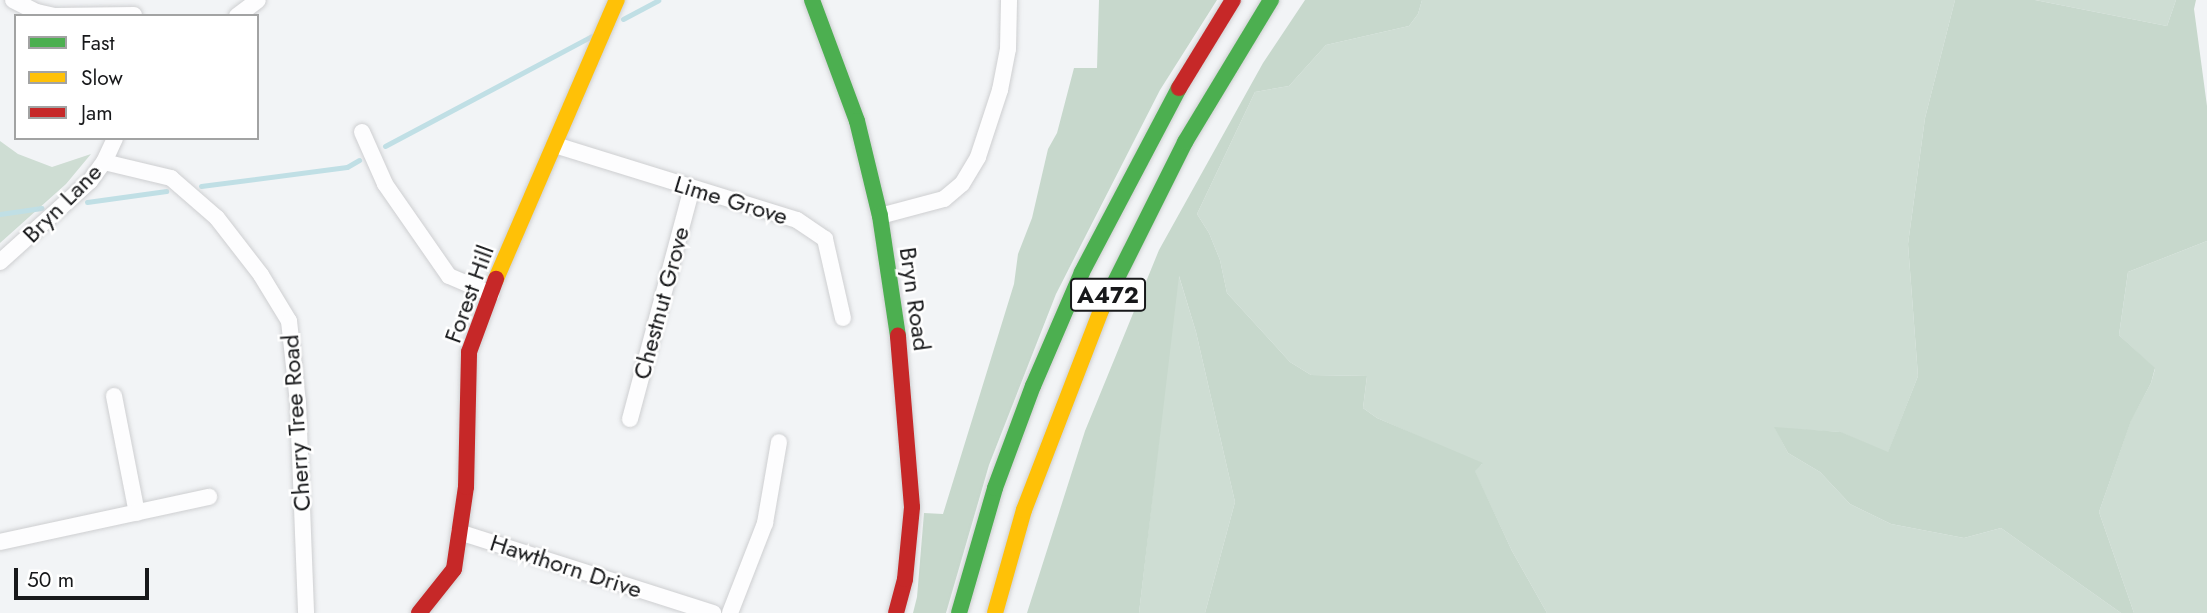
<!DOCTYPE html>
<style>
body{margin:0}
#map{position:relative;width:2207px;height:613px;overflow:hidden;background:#f2f4f6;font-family:Jost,sans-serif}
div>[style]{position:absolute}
.green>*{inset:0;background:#ceddd3}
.forest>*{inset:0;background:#c7d8cc}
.stream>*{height:5px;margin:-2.5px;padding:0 2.5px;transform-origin:2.5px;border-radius:2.5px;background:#c0dfe5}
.roads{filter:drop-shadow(0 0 2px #cecfd1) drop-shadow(0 0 2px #cecfd1)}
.street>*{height:16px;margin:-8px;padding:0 8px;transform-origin:8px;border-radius:8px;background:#fdfdfe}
.fast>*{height:16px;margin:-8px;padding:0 8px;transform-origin:8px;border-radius:8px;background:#4caf50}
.slow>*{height:16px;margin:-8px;padding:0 8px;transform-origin:8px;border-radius:8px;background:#ffc107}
.jam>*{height:16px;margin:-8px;padding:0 8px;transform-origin:8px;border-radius:8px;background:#c62828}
span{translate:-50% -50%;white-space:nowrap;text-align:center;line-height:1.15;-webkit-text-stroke:5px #fff;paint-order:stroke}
.shield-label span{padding:2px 5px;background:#fff;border:2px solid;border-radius:5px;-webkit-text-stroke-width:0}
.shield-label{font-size:23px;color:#17181a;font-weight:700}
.street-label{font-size:24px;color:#17181a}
.legend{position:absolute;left:14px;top:14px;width:245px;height:126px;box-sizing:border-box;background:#fff;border:2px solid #a2a3a3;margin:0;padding:9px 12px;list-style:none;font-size:21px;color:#17181a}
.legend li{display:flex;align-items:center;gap:14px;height:35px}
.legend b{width:35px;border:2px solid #a2a3a3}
.scale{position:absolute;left:14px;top:568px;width:135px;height:32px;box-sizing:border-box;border:4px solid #17181a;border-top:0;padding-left:9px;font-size:21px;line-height:24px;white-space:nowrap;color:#17181a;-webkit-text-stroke:5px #fff;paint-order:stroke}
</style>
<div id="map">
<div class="green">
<i style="clip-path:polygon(1422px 0,1955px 0,1925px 118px,1908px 244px,1918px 376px,1888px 453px,1840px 432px,1775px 428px,1788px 453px,1820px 472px,1850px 504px,1891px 524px,1964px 538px,2001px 528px,2121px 613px,1547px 613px,1512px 551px,1474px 470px,1482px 464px,1377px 418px,1363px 408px,1367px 376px,1311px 375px,1290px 362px,1227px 293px,1220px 260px,1209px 233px,1197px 214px,1255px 92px,1289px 86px,1326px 45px,1409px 26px,1418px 14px)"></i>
<i style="clip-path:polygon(2035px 0,2176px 0,2167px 26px)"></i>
<i style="clip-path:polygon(0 141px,18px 154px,52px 167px,91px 154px,66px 184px,0 243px)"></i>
<i style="clip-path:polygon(2207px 241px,2207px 613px,2134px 613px,2099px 512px,2131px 420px,2151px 383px,2155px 369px,2119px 335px,2128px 272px)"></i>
<i style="clip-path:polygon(1178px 273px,1196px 332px,1235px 502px,1205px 613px,1139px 613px)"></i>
</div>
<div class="forest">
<i style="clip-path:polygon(1099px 0,1217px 0,1160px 90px,1056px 294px,989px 465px,946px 613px,913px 613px,917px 597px,924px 513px,943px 514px,1014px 284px,1018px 254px,1032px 218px,1048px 149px,1057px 133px,1074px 68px,1097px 68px)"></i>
<i style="clip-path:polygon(1305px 0,1422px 0,1418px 14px,1409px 26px,1326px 45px,1289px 86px,1255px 92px,1197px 214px,1209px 233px,1220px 260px,1227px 293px,1290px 362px,1311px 375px,1367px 376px,1363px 408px,1377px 418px,1483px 463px,1475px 471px,1512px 551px,1547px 613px,1205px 613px,1235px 502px,1196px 332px,1179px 276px,1139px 613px,1027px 613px,1085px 431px,1159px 250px,1263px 63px)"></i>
<i style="clip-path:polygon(1955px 0,2035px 0,2167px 26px,2176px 0,2196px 0,2194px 9px,2207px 106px,2207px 241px,2128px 272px,2119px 335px,2155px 368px,2151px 383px,2131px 421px,2099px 512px,2134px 613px,2121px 613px,2001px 528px,1964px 538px,1891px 524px,1850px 504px,1820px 472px,1788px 453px,1774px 427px,1841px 432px,1888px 452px,1918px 376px,1908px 244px,1925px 118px)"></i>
</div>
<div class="stream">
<i style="left:623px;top:19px;width:40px;rotate:-28deg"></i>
<i style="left:385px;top:146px;width:234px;rotate:-28deg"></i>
<i style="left:201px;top:186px;width:147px;rotate:-7.4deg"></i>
<i style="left:347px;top:167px;width:14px;rotate:-30deg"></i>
<i style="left:87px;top:202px;width:80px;rotate:-7.9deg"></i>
<i style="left:0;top:214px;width:42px;rotate:-8.1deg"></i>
</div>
<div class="roads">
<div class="street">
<i style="left:13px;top:0;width:27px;rotate:27deg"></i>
<i style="left:37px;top:12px;width:18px;rotate:13deg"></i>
<i style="left:56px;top:16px;width:78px;rotate:-0.7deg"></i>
<i style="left:237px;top:16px;width:26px;rotate:-37deg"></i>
<i style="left:362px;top:132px;width:57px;rotate:66.1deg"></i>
<i style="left:385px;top:184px;width:112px;rotate:55.2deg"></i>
<i style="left:449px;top:276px;width:46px;rotate:23.2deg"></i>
<i style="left:555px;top:145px;width:253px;rotate:17.2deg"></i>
<i style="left:797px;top:220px;width:34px;rotate:34deg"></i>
<i style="left:825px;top:239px;width:81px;rotate:77.2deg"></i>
<i style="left:104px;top:162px;width:69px;rotate:13.4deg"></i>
<i style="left:171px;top:178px;width:61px;rotate:41deg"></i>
<i style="left:217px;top:218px;width:72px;rotate:52.3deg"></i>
<i style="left:261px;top:275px;width:54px;rotate:58.7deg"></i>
<i style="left:289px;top:321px;width:82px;rotate:83.7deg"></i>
<i style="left:298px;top:403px;width:210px;rotate:87.8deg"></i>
<i style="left:880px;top:216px;width:66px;rotate:-14.9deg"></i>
<i style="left:944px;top:199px;width:23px;rotate:-40deg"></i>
<i style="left:962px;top:184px;width:31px;rotate:-59deg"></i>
<i style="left:978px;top:157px;width:71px;rotate:-71.8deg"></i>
<i style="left:1000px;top:90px;width:42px;rotate:-79deg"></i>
<i style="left:1008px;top:49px;width:49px;rotate:-88.8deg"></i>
<i style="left:0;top:262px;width:121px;rotate:-42deg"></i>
<i style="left:90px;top:181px;width:24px;rotate:-54deg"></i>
<i style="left:104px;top:162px;width:26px;rotate:-65deg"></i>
<i style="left:114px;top:396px;width:119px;rotate:78.9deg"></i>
<i style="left:630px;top:419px;width:239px;rotate:-75deg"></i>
<i style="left:459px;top:532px;width:267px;rotate:17.7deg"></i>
<i style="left:0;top:542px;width:214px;rotate:-12.2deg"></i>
<i style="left:730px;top:613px;width:97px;rotate:-68.7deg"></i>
<i style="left:765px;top:523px;width:82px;rotate:-80.2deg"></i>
</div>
<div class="fast">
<i style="left:812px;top:0;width:129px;rotate:69.6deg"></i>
<i style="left:857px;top:121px;width:98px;rotate:76.4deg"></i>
<i style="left:880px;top:216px;width:121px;rotate:81.5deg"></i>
<i style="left:1101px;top:310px;width:188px;rotate:-63.4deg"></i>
<i style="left:1185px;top:142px;width:166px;rotate:-58.8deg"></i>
<i style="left:959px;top:613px;width:130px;rotate:-73.9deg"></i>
<i style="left:995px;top:488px;width:109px;rotate:-69.6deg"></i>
<i style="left:1033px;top:386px;width:124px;rotate:-66.7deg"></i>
<i style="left:1082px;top:272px;width:208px;rotate:-62.2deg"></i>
</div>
<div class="slow">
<i style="left:496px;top:279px;width:304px;rotate:-66.6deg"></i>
<i style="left:995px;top:613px;width:107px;rotate:-74.3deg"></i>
<i style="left:1024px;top:510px;width:214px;rotate:-68.9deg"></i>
</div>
<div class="jam">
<i style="left:1179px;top:88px;width:103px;rotate:-58.5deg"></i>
<i style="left:419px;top:613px;width:56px;rotate:-51.5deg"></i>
<i style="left:454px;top:569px;width:83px;rotate:-81.7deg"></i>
<i style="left:466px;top:487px;width:135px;rotate:-88.7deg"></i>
<i style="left:469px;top:352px;width:78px;rotate:-69.7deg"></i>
<i style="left:896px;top:613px;width:35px;rotate:-75deg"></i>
<i style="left:905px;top:579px;width:72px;rotate:-84.4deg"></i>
<i style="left:912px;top:507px;width:172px;rotate:-94.7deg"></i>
</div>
</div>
<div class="shield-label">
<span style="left:1108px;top:295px">A472</span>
</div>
<div class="street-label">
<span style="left:731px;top:200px;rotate:17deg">Lime Grove</span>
<span style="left:62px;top:203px;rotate:-45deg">Bryn Lane</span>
<span style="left:469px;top:294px;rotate:-70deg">Forest Hill</span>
<span style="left:915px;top:299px;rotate:82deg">Bryn Road</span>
<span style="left:661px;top:303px;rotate:-75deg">Chestnut Grove</span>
<span style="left:296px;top:423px;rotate:-94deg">Cherry Tree Road</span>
<span style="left:566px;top:566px;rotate:18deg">Hawthorn Drive</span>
</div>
<ul class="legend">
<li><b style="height:9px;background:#4caf50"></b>Fast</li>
<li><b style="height:9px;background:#ffc107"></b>Slow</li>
<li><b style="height:9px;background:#c62828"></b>Jam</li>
</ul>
<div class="scale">50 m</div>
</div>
